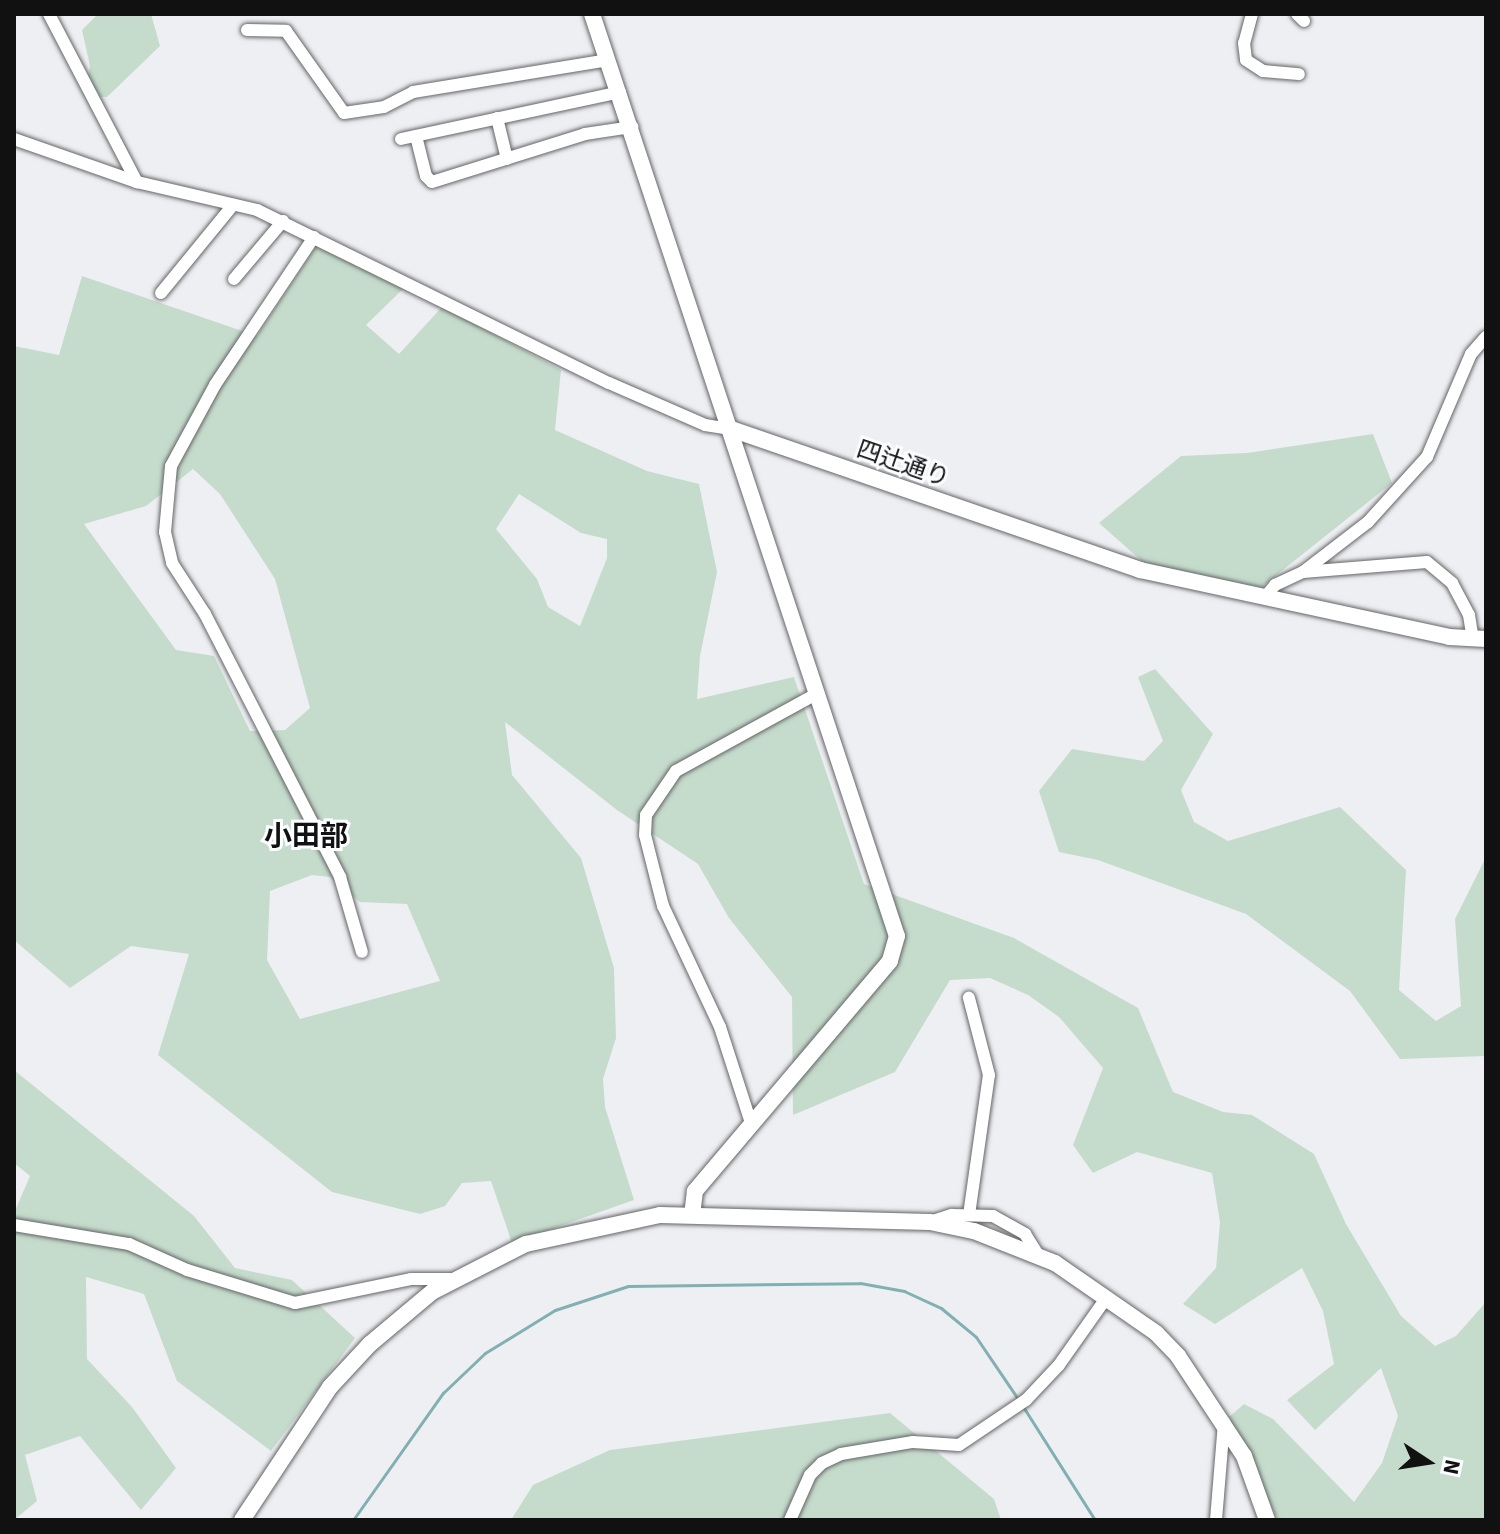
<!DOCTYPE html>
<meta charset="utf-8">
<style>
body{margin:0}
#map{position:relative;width:1500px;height:1534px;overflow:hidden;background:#eeeff2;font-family:"Source Sans 3","Noto Sans JP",sans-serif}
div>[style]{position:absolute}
.green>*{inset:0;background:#c5dccc}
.stream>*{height:3px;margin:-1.5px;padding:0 1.5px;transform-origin:1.5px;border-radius:1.5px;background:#82b0b2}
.roads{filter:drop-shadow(0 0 2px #646568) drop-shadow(0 0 2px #646568)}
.street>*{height:12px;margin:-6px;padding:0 6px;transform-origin:6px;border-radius:6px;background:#fff}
.secondary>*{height:16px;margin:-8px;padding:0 8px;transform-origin:8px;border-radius:8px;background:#fff}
span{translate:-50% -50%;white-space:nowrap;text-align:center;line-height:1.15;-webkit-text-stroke:6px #fbfdff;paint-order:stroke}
.street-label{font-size:24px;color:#111112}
.quarter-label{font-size:28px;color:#111112;font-weight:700}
.frame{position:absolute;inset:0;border:16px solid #111112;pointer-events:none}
.north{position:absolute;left:1388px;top:1422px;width:80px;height:80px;-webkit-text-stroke:6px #fbfdff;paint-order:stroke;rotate:102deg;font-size:22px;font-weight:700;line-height:32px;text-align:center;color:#111112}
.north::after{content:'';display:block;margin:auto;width:28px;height:36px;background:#111112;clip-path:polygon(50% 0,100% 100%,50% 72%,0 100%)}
</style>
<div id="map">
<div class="green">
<i style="clip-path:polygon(98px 14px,151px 14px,160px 46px,107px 97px,84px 96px,90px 66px,82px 30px)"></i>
<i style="clip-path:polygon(evenodd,316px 247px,405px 287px,366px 325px,399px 354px,442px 307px,561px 370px,555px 430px,647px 471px,699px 484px,717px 572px,700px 656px,697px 699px,794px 677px,864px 884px,1014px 938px,1138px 1008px,1173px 1092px,1223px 1112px,1252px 1115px,1314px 1154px,1346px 1224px,1401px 1316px,1435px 1346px,1456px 1336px,1486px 1302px,1486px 1520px,1278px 1520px,1229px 1417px,1244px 1404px,1273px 1419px,1354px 1502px,1382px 1463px,1398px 1416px,1381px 1368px,1315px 1430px,1287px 1400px,1334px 1364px,1323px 1311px,1302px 1268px,1215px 1324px,1183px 1304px,1216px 1268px,1220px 1222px,1212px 1173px,1137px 1152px,1093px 1173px,1073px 1145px,1103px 1068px,1059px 1017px,1028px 995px,990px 978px,950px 980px,895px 1072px,793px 1115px,792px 997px,729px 918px,698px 864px,617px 810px,505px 722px,512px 775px,581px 858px,614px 968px,616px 1038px,603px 1079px,605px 1107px,634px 1200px,512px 1243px,491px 1181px,462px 1183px,445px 1206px,420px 1214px,332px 1192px,158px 1055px,189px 954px,131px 946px,70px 988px,14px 940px,14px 346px,59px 355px,82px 276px,257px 336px,316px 247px,193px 469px,220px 494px,275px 579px,310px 708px,285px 730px,250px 731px,214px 656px,176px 650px,84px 524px,146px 506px,193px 469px,316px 247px,519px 494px,581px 533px,607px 539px,607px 558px,580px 626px,548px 607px,537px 579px,496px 529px,519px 494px,316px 247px,312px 875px,330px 877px,360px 902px,407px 904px,440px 981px,300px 1019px,267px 960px,270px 891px,312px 875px)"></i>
<i style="clip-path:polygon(1373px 434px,1392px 483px,1254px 593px,1153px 571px,1099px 523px,1181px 456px,1247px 453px)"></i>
<i style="clip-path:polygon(1155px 669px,1213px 734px,1181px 790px,1194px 822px,1228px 841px,1340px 807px,1406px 870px,1399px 990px,1436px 1021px,1461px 1006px,1455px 919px,1486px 857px,1486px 1056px,1400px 1059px,1350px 991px,1246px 914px,1098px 860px,1059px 852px,1039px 791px,1072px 749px,1144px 761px,1163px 741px,1138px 677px)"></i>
<i style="clip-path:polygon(14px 1070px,194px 1216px,235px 1268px,292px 1280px,355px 1338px,271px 1451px,177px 1381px,144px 1294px,86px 1277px,87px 1359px,132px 1407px,176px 1468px,141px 1510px,80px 1436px,25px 1455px,37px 1501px,14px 1520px,14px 1213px,30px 1176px,14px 1163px)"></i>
<i style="clip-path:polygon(890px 1413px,994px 1499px,1001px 1520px,511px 1520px,533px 1485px,610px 1450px)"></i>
</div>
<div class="stream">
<i style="left:1022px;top:1405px;width:136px;rotate:57.6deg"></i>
<i style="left:353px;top:1520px;width:156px;rotate:-54.7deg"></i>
<i style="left:443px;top:1393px;width:58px;rotate:-43.6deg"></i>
<i style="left:485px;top:1353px;width:82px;rotate:-31.6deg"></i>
<i style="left:555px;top:1310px;width:77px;rotate:-18.2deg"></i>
<i style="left:628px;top:1286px;width:232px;rotate:-0.7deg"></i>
<i style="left:860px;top:1283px;width:45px;rotate:10.3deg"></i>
<i style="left:904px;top:1291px;width:41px;rotate:24.7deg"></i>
<i style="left:941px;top:1308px;width:45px;rotate:39.6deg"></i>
<i style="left:976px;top:1337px;width:75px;rotate:55.9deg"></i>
</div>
<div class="roads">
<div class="street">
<i style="left:49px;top:14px;width:190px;rotate:62.4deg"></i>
<i style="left:1252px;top:14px;width:30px;rotate:105deg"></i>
<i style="left:1244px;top:43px;width:17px;rotate:83deg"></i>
<i style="left:1246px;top:60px;width:20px;rotate:33deg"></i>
<i style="left:1263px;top:71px;width:36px;rotate:5deg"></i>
<i style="left:1297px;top:14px;width:10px;rotate:45deg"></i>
<i style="left:247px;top:30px;width:39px;rotate:1deg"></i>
<i style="left:286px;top:31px;width:100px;rotate:54.7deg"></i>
<i style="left:344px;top:113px;width:40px;rotate:-8.5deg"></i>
<i style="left:384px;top:107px;width:33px;rotate:-27deg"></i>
<i style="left:413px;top:92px;width:198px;rotate:-9.3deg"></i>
<i style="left:497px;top:118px;width:42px;rotate:76.3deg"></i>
<i style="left:416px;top:136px;width:41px;rotate:76deg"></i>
<i style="left:426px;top:176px;width:8px;rotate:45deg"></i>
<i style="left:432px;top:182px;width:160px;rotate:-17.4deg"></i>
<i style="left:585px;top:134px;width:48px;rotate:-8.5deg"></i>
<i style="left:14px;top:139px;width:130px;rotate:19.3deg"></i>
<i style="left:137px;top:182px;width:123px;rotate:13.1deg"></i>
<i style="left:257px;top:210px;width:392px;rotate:26.2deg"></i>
<i style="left:609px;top:383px;width:105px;rotate:23.6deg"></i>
<i style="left:705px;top:425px;width:26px;rotate:9deg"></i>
<i style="left:401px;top:139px;width:224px;rotate:-12.1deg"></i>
<i style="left:314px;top:237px;width:178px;rotate:123.8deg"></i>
<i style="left:215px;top:385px;width:92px;rotate:118.5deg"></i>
<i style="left:171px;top:466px;width:66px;rotate:95.2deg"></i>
<i style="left:165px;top:532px;width:32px;rotate:77deg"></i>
<i style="left:172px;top:563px;width:61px;rotate:57.1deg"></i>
<i style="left:205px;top:614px;width:296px;rotate:62.8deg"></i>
<i style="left:340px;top:877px;width:78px;rotate:73.7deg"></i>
<i style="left:234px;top:279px;width:76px;rotate:-49.8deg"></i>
<i style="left:161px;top:293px;width:114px;rotate:-50.7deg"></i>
<i style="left:1303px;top:572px;width:82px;rotate:-37.6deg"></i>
<i style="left:1368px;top:522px;width:88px;rotate:-47.8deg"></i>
<i style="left:1427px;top:457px;width:112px;rotate:-66.9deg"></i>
<i style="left:1471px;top:354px;width:23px;rotate:-49deg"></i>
<i style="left:1265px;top:597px;width:16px;rotate:-50deg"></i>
<i style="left:1275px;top:585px;width:31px;rotate:-25deg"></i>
<i style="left:1303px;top:572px;width:124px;rotate:-4.6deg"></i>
<i style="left:1427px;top:562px;width:33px;rotate:40deg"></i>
<i style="left:1452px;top:583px;width:36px;rotate:62deg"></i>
<i style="left:1469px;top:615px;width:24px;rotate:81deg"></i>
<i style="left:751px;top:1123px;width:101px;rotate:-107.9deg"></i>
<i style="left:720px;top:1027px;width:134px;rotate:-115.2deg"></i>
<i style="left:663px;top:906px;width:73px;rotate:-104.2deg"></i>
<i style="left:645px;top:835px;width:20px;rotate:-87deg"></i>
<i style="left:646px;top:815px;width:53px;rotate:-55.7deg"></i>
<i style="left:676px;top:771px;width:160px;rotate:-28.8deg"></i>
<i style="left:969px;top:1215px;width:141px;rotate:-81.9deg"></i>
<i style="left:989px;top:1075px;width:80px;rotate:-104.6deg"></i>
<i style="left:933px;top:1221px;width:20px;rotate:-18deg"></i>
<i style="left:952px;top:1215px;width:41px;rotate:1.4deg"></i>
<i style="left:993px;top:1216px;width:37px;rotate:29deg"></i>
<i style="left:1025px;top:1234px;width:26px;rotate:58deg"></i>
<i style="left:14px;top:1225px;width:117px;rotate:9.4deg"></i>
<i style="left:129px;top:1244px;width:64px;rotate:24.1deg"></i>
<i style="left:187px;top:1270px;width:113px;rotate:17deg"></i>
<i style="left:295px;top:1303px;width:118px;rotate:-11.7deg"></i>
<i style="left:411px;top:1279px;width:39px"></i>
<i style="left:790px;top:1520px;width:49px;rotate:-66deg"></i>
<i style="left:810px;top:1475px;width:17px;rotate:-45deg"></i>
<i style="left:822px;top:1463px;width:21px;rotate:-25deg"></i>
<i style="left:841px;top:1454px;width:73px;rotate:-9.5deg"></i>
<i style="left:913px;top:1442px;width:46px;rotate:3.7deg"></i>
<i style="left:959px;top:1445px;width:81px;rotate:-33.9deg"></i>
<i style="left:1026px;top:1400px;width:48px;rotate:-46.7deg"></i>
<i style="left:1059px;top:1365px;width:83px;rotate:-54.8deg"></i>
<i style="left:1216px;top:1520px;width:98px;rotate:-85.3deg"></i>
</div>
<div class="secondary">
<i style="left:592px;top:14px;width:971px;rotate:71.7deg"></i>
<i style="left:897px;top:936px;width:26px;rotate:106deg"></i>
<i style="left:890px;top:961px;width:302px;rotate:130.3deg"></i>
<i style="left:695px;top:1191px;width:24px;rotate:97deg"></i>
<i style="left:731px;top:429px;width:433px;rotate:19deg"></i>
<i style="left:1140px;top:570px;width:316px;rotate:12.2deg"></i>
<i style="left:1449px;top:637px;width:37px;rotate:3deg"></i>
<i style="left:242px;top:1520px;width:159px;rotate:-56.5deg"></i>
<i style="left:330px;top:1387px;width:59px;rotate:-47.1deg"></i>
<i style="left:370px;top:1344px;width:81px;rotate:-40deg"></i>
<i style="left:432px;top:1292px;width:106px;rotate:-27.1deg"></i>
<i style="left:526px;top:1244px;width:137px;rotate:-12.2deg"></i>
<i style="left:660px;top:1215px;width:270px;rotate:1.5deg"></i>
<i style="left:930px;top:1222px;width:45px;rotate:11.6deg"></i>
<i style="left:974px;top:1231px;width:87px;rotate:21.6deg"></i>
<i style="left:1055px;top:1263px;width:123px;rotate:34.7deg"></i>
<i style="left:1156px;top:1333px;width:32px;rotate:46deg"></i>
<i style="left:1178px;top:1356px;width:120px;rotate:56.6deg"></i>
<i style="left:1244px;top:1456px;width:68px;rotate:70.2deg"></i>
</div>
</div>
<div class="street-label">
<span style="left:903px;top:464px;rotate:19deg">四辻通り</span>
</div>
<div class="quarter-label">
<span style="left:306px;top:836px">小田部</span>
</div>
<div class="frame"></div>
<div class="north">N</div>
</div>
